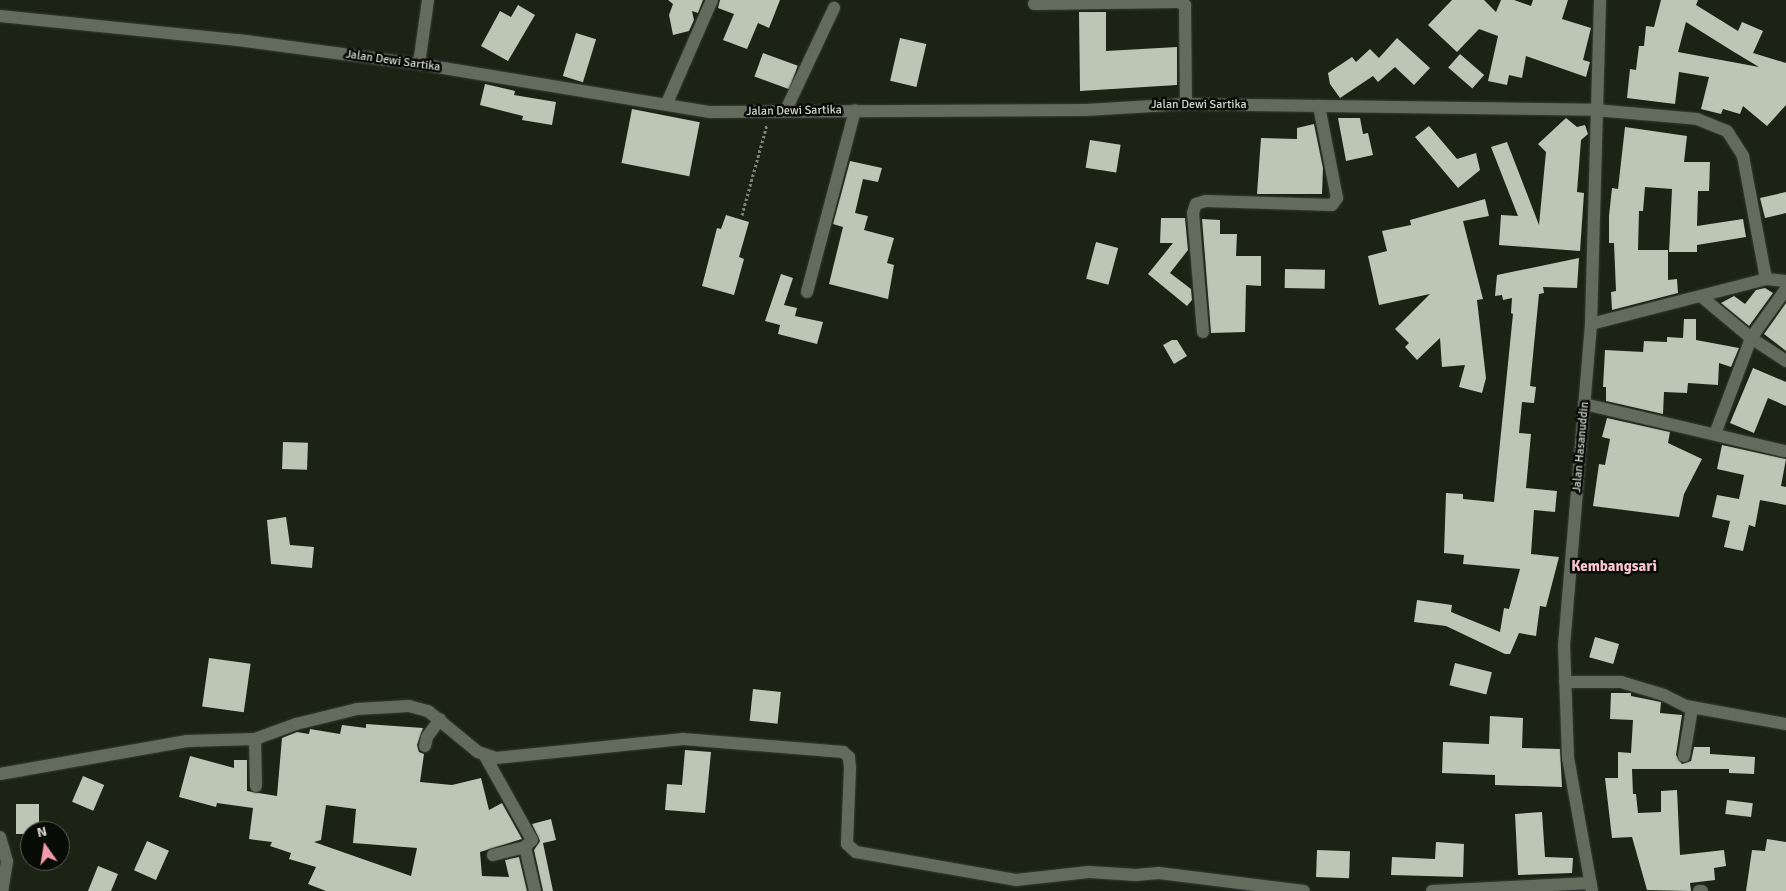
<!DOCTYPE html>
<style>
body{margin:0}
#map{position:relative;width:1786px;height:891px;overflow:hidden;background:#1c2315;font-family:Signika,sans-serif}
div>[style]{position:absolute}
.building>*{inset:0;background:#bdc6b5;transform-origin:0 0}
.path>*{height:3px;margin-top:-1.5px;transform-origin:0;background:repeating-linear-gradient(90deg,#7c8276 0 2.5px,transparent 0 5px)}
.roads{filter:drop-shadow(0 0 1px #373c33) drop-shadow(0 0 1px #373c33)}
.minor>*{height:12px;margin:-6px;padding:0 6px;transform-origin:6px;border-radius:6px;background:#636b5c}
.tertiary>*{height:12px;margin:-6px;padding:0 6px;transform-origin:6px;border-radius:6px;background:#636b5c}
span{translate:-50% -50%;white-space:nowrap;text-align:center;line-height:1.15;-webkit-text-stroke:5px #080b06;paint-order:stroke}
.street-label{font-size:12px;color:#d1d5cc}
.quarter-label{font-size:15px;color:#fac6ce;font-weight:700}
.north{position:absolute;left:20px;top:821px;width:50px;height:50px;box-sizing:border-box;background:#080b06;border:1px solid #585c55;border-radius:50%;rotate:347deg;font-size:14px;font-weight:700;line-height:20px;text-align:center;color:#d1d5cc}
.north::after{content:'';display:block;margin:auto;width:18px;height:22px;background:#f39aaa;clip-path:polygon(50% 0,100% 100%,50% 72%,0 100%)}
</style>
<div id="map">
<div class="building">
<i style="clip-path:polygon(668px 0,703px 0,698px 13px,692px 11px,694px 20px,689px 31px,673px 35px,669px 15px,673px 4px)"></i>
<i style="clip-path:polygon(720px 0,780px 0,769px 28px,758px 23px,747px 49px,723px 40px,734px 14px,718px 8px)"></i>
<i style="clip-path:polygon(1452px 0,1484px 0,1496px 12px,1501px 0,1514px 0,1531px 6px,1533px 0,1568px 0,1562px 19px,1591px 28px,1583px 60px,1590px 62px,1586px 77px,1526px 56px,1522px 78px,1509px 75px,1507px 85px,1488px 81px,1498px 36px,1479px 29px,1457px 52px,1428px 25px)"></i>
<i style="clip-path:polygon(evenodd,1661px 0,1698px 0,1696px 5px,1738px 31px,1742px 22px,1763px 31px,1753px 53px,1786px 63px,1786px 105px,1767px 126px,1743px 106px,1740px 114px,1723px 109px,1721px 114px,1701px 109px,1709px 77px,1679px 72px,1675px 104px,1627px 98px,1630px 69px,1636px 70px,1639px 46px,1644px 46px,1646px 26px,1654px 27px,1661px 0,1686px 22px,1734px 52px,1759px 67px,1678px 52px,1686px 22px)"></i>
<i style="clip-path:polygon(518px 5px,535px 15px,508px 61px,481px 46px,500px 11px,511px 17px)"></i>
<i style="clip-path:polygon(1079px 12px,1106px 12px,1106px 51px,1177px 47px,1177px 85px,1080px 91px)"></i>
<i style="left:576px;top:33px;width:21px;height:45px;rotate:17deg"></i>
<i style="left:900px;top:38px;width:27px;height:44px;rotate:13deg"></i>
<i style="clip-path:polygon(1397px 38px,1430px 68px,1414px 85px,1395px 67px,1378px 82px,1373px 76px,1340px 98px,1330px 84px,1328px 73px,1352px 57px,1356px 62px,1370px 49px,1379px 58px)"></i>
<i style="left:763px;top:53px;width:37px;height:25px;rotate:20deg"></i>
<i style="left:1460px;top:54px;width:32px;height:18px;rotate:41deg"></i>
<i style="clip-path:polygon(485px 84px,515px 91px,514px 95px,556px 102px,552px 125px,522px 120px,523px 116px,480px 105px)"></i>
<i style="left:632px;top:109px;width:69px;height:55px;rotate:11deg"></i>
<i style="clip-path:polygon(1338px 118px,1360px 118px,1363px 134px,1368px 133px,1373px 155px,1346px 161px)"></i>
<i style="clip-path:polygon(1566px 118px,1577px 127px,1585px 125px,1588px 134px,1581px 140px,1577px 192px,1584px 193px,1580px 251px,1499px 245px,1501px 215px,1518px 216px,1491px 147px,1507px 142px,1539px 225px,1546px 152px,1538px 144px)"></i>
<i style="clip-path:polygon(1314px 124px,1323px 168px,1322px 194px,1257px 194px,1261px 138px,1297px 139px,1297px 128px)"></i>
<i style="clip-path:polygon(1429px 126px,1457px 159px,1476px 153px,1480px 170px,1458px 188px,1415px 137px)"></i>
<i style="clip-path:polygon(1625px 127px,1687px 136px,1684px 162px,1710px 162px,1709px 191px,1698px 191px,1697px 226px,1743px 219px,1746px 237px,1697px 245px,1697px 252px,1669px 252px,1672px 189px,1645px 187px,1643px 211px,1639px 211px,1638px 250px,1668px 250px,1668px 280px,1677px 279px,1678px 293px,1612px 310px,1611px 292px,1616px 291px,1614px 243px,1609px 243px,1609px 216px,1612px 188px,1618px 189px)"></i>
<i style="left:1090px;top:140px;width:31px;height:28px;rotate:9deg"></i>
<i style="clip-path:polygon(850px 161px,882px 168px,878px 182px,863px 179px,855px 213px,868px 216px,864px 230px,894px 238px,887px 263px,894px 265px,888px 299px,829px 284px,843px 227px,833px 224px)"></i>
<i style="clip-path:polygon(1786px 192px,1786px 213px,1765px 218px,1760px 198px)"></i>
<i style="clip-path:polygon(1485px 199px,1489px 216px,1463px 221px,1483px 299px,1477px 300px,1486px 378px,1482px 393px,1459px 387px,1465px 365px,1442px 367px,1440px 338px,1417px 360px,1405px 347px,1409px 343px,1395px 329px,1430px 294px,1379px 305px,1368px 256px,1387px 251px,1382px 231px,1411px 225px,1410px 220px)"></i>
<i style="clip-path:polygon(726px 215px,749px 222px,739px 257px,744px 259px,734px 295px,702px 286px,717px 228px,721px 229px)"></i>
<i style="clip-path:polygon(1161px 218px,1185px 218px,1188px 250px,1170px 273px,1191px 289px,1192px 300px,1187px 306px,1148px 274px,1173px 243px,1160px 243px)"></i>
<i style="clip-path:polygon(1202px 219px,1220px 220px,1220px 234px,1237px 234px,1236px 256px,1261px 256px,1261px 286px,1246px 285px,1245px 332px,1211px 333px)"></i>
<i style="left:1096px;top:242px;width:23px;height:38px;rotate:15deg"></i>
<i style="clip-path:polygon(1579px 258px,1577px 288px,1543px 287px,1544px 293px,1539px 294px,1530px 386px,1536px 387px,1534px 403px,1522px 402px,1519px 433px,1531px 434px,1526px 488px,1557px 491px,1555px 512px,1534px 510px,1531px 554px,1559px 557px,1546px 607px,1540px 606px,1536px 636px,1519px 633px,1510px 654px,1505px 654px,1446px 626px,1414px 622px,1417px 600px,1452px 605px,1451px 612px,1500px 632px,1504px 608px,1509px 609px,1520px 569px,1463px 564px,1464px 555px,1444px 553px,1446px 493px,1463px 494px,1463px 499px,1494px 502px,1513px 314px,1511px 313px,1512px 298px,1503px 300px,1502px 295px,1495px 296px,1497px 275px)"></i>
<i style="left:1285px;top:269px;width:40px;height:19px;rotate:1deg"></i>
<i style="clip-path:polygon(781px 274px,793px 278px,784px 305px,797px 308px,795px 316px,823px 322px,817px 344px,778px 334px,780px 325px,765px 321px)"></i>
<i style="clip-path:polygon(1765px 288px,1773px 293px,1749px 326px,1721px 303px,1734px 296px,1745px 304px,1756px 290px)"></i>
<i style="clip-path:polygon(1786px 303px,1786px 351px,1764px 334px)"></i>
<i style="clip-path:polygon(1684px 319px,1696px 319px,1696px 340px,1739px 348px,1731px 367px,1719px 363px,1718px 385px,1688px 383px,1687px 393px,1664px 392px,1663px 414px,1606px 401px,1606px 387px,1603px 387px,1605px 350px,1643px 352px,1644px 341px,1667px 342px,1667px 337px,1683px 338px)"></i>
<i style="clip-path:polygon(1172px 340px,1177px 340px,1187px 356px,1174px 364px,1163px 345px)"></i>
<i style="clip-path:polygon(1753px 368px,1786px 382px,1786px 406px,1768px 398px,1754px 433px,1730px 423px)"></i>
<i style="clip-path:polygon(1607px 418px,1670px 432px,1668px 443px,1702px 459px,1684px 494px,1679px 517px,1593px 506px,1599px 464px,1605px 465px,1610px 439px,1602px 437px)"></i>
<i style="left:283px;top:442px;width:25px;height:27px;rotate:2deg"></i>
<i style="clip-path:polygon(1722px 445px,1786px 459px,1781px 486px,1786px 487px,1786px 505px,1760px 500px,1755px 527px,1749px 525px,1743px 551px,1724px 547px,1730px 521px,1712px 517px,1717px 495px,1739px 499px,1744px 475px,1717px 469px)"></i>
<i style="clip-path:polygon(286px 517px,290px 545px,314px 547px,312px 568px,271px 564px,267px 520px)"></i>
<i style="left:1595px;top:637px;width:25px;height:21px;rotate:16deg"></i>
<i style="left:209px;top:658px;width:42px;height:49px;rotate:8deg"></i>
<i style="left:1455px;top:663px;width:38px;height:23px;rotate:14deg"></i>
<i style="left:753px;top:689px;width:28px;height:32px;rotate:6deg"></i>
<i style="clip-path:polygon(1611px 693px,1631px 693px,1631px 696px,1661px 702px,1660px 713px,1682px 715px,1676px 755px,1682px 764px,1691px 761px,1694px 747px,1710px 747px,1710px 754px,1755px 757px,1754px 774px,1729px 773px,1729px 769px,1632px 769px,1633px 794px,1636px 794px,1638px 813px,1661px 812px,1661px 791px,1677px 790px,1680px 855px,1724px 850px,1726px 866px,1714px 868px,1715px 880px,1690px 883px,1691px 891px,1647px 890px,1632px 837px,1612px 838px,1605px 778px,1618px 778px,1618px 752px,1631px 753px,1633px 720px,1610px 719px)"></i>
<i style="clip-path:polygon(1490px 716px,1523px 718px,1522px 748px,1560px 749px,1562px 787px,1495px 785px,1495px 775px,1442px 773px,1443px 742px,1489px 744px)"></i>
<i style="clip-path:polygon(evenodd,366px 724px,423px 728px,417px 745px,419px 752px,424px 754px,420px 782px,452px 785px,481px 778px,489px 810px,502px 803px,522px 839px,480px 852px,482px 876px,509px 877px,505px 860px,519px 857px,527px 891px,326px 891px,308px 884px,316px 867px,289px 859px,291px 853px,270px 846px,272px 842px,249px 839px,253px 808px,217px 803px,216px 807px,179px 797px,190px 756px,234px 768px,234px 760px,247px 760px,247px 791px,277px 796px,282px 738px,297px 732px,309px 734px,310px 729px,340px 734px,342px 725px,366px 728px,366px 724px,326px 805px,356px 809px,353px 843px,417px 848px,411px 876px,314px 842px,321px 840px,326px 805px)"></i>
<i style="clip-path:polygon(685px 750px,711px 752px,705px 813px,665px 810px,667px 784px,682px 785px)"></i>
<i style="left:83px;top:776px;width:23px;height:28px;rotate:23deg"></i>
<i style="left:1727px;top:800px;width:26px;height:14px;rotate:7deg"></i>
<i style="left:16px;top:804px;width:23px;height:30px"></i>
<i style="clip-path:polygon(1542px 812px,1545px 857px,1573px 858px,1572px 873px,1518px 875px,1515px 814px)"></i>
<i style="clip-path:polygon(551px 819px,556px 840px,543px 843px,553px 891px,543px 891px,534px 850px,540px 841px,532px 824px)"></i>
<i style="clip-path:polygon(1767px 839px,1786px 842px,1786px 891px,1746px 891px,1752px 850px,1765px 851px)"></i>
<i style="left:147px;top:841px;width:24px;height:32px;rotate:24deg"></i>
<i style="clip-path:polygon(1436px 842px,1464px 844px,1463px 877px,1391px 875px,1392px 857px,1435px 859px)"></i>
<i style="left:1317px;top:850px;width:33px;height:27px;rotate:2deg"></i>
<i style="clip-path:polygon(98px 866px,118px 874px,111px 891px,88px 891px)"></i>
</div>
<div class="path">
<i style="left:742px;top:215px;width:94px;rotate:-74.6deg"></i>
</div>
<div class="roads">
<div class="minor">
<i style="left:1034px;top:4px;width:144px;rotate:-0.8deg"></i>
<i style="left:1178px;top:2px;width:8px;rotate:23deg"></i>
<i style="left:1185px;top:5px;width:99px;rotate:89.4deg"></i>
<i style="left:667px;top:103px;width:112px;rotate:-66.4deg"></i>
<i style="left:786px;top:110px;width:113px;rotate:-64.8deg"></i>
<i style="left:1595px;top:110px;width:102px;rotate:5deg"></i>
<i style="left:1697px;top:119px;width:32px;rotate:22deg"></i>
<i style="left:1727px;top:131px;width:30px;rotate:57deg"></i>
<i style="left:1743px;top:156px;width:125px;rotate:79.4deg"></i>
<i style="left:807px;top:292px;width:188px;rotate:-75.2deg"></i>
<i style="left:1703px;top:298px;width:62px;rotate:39.8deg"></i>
<i style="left:1751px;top:338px;width:42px;rotate:33.3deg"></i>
<i style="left:1203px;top:332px;width:119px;rotate:-94.8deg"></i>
<i style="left:1193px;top:213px;width:9px;rotate:-72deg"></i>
<i style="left:1196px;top:204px;width:10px;rotate:-17deg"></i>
<i style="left:1206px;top:201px;width:126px;rotate:1.8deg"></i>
<i style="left:1332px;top:205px;width:9px;rotate:-54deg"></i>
<i style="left:1337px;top:198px;width:94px;rotate:-101.1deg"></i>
<i style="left:1584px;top:404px;width:206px;rotate:13.2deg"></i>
<i style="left:1715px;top:434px;width:103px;rotate:-69.4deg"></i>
<i style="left:1751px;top:338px;width:60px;rotate:-54.5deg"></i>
<i style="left:1565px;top:682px;width:56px"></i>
<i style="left:1621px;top:682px;width:45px;rotate:16.8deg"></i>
<i style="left:1664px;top:695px;width:25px;rotate:27deg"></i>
<i style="left:1686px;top:706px;width:102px;rotate:10.2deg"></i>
<i style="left:255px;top:739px;width:47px;rotate:88.8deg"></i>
<i style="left:425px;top:746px;width:9px;rotate:-77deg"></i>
<i style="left:427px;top:737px;width:22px;rotate:-54deg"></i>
<i style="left:485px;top:756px;width:96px;rotate:60.8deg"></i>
<i style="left:532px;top:840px;width:10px;rotate:135deg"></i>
<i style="left:525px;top:847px;width:33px;rotate:166deg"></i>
<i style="left:1684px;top:756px;width:49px;rotate:-80.5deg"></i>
<i style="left:0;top:774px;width:190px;rotate:-10deg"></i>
<i style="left:187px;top:741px;width:68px;rotate:-1.7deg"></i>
<i style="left:255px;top:739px;width:44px;rotate:-20.1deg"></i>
<i style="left:296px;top:724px;width:63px;rotate:-13.8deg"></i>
<i style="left:357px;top:709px;width:52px;rotate:-3.3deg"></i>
<i style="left:409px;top:706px;width:20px;rotate:15deg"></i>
<i style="left:428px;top:711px;width:65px;rotate:39.4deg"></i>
<i style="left:478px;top:752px;width:19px;rotate:18deg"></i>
<i style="left:496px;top:758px;width:188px;rotate:-5.8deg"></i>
<i style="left:683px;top:739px;width:161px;rotate:4.6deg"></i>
<i style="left:843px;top:752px;width:8px;rotate:40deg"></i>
<i style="left:849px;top:757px;width:11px;rotate:85deg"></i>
<i style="left:850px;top:768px;width:76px;rotate:92.3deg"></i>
<i style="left:847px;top:844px;width:12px;rotate:42deg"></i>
<i style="left:856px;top:852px;width:162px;rotate:9.9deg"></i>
<i style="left:1016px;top:880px;width:73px;rotate:-6.3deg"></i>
<i style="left:1089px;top:872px;width:47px;rotate:3.7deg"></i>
<i style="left:1136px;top:875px;width:23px;rotate:-5deg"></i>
<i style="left:1159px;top:873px;width:146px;rotate:7.1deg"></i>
<i style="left:0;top:837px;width:25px;rotate:74deg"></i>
<i style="left:7px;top:861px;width:30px;rotate:99deg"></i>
<i style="left:525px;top:847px;width:45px;rotate:77.2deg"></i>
<i style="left:1432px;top:891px;width:159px;rotate:-2.9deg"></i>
<i style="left:1699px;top:891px;width:3px"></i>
</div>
<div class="tertiary">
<i style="left:0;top:16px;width:239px;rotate:5.8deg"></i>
<i style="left:238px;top:40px;width:183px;rotate:7.6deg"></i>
<i style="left:419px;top:64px;width:295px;rotate:9.4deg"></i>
<i style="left:710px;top:112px;width:376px;rotate:-0.3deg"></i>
<i style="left:1086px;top:110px;width:100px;rotate:-3.4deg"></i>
<i style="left:1186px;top:104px;width:409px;rotate:0.8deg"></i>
<i style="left:419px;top:64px;width:65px;rotate:-82deg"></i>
<i style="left:1591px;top:324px;width:181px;rotate:-14.4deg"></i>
<i style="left:1766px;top:279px;width:20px;rotate:6deg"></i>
<i style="left:1592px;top:891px;width:135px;rotate:-100.2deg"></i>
<i style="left:1568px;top:758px;width:112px;rotate:-92deg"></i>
<i style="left:1564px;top:646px;width:323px;rotate:-85.2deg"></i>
<i style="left:1591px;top:324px;width:324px;rotate:-88.4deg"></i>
</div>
</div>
<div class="street-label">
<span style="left:393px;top:61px;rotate:8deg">Jalan Dewi Sartika</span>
<span style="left:1199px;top:105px">Jalan Dewi Sartika</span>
<span style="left:794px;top:111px;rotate:-1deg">Jalan Dewi Sartika</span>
<span style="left:1581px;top:447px;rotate:-85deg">Jalan Hasanuddin</span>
</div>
<div class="quarter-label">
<span style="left:1614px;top:567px">Kembangsari</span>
</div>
<div class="north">N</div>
</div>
